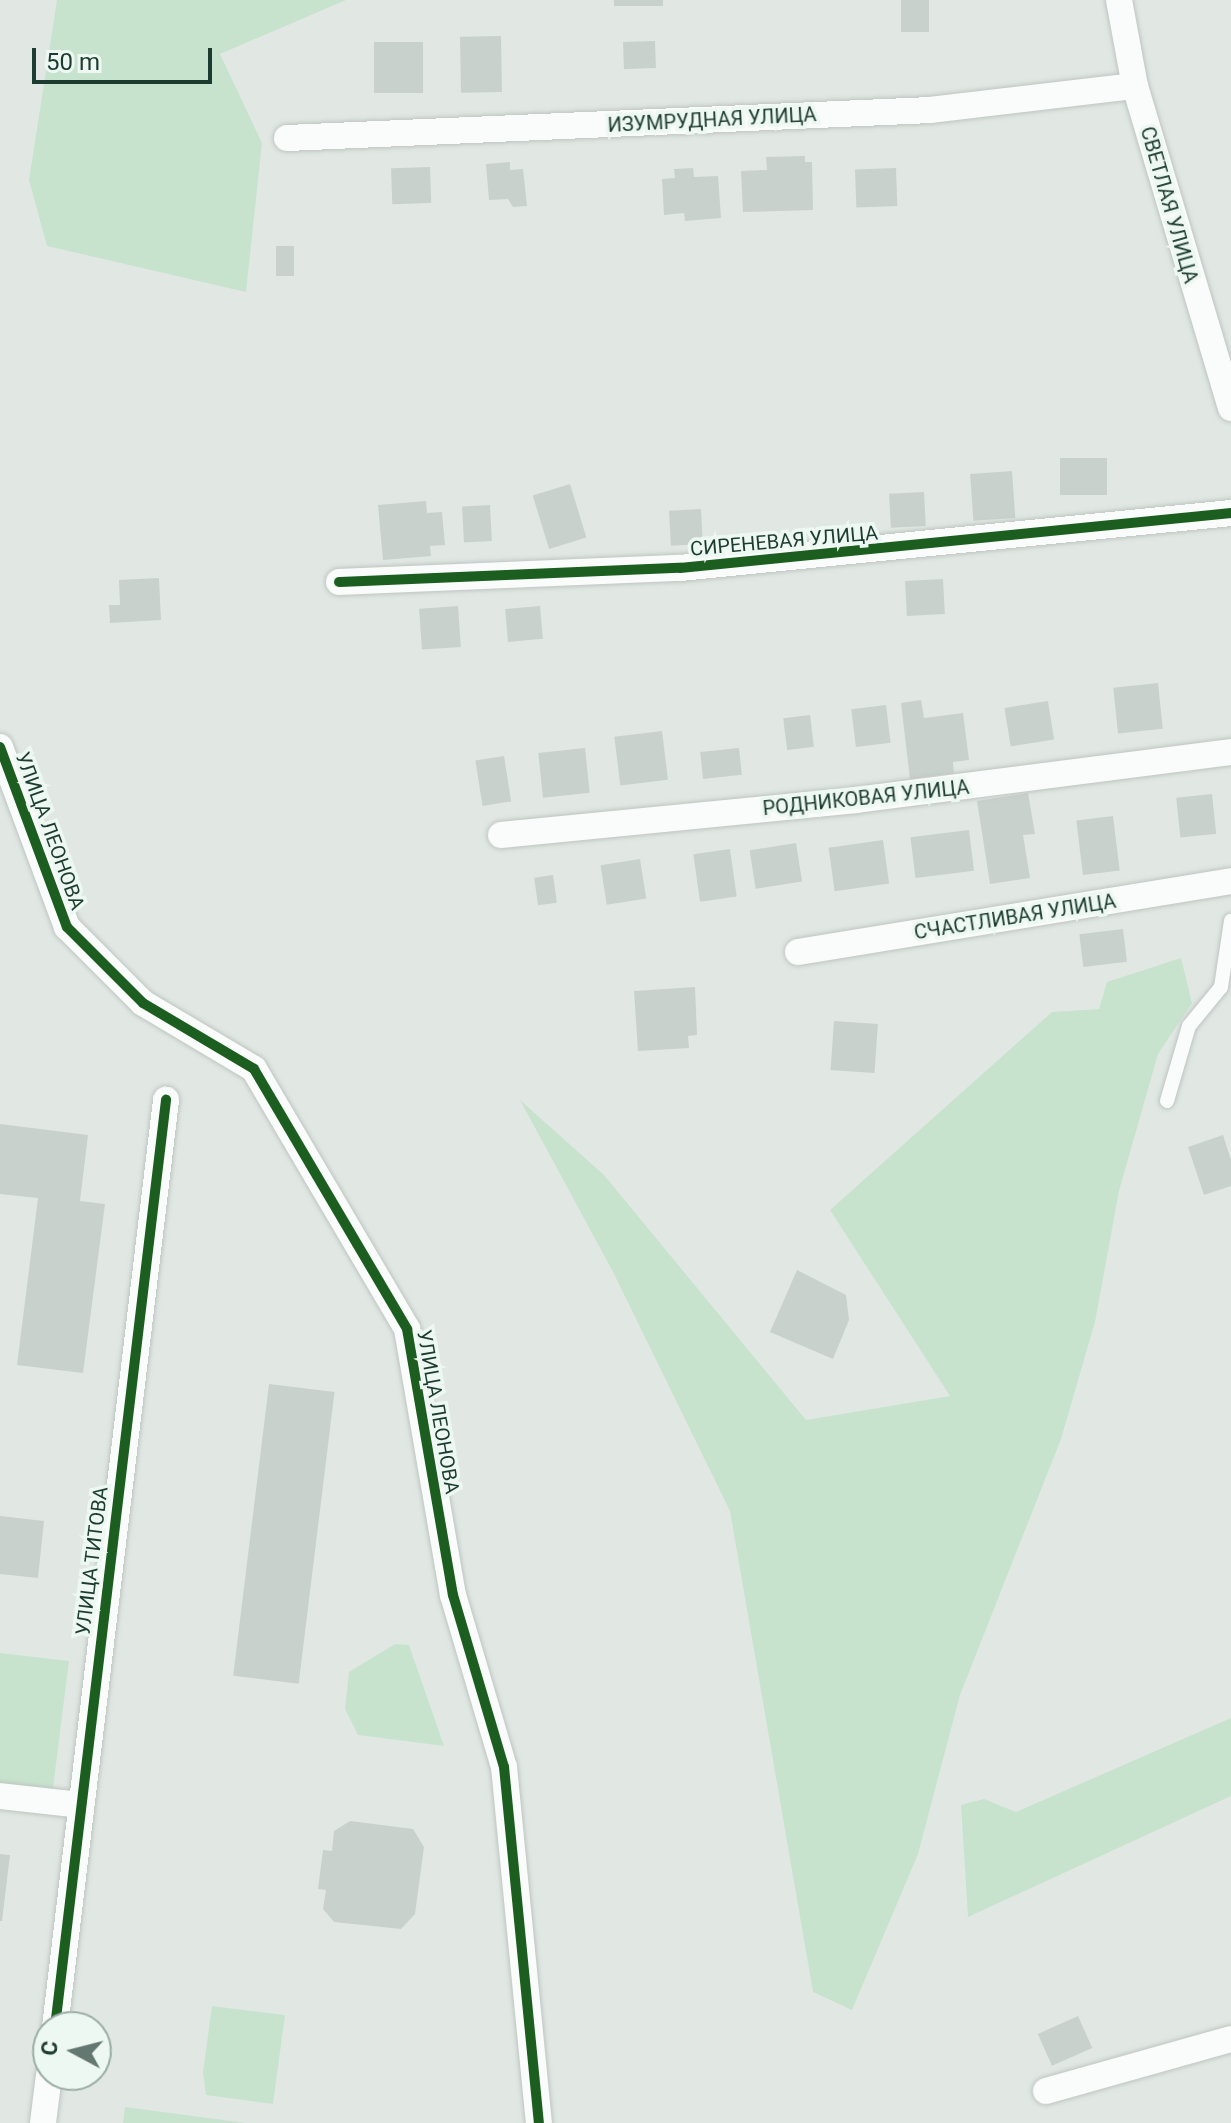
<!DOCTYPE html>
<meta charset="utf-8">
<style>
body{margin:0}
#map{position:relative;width:1231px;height:2123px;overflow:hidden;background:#e1e8e4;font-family:Roboto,sans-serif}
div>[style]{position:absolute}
.green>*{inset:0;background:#c8e3cd}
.building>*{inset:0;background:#c9d1cd;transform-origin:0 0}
.roads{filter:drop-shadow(0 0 2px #bec5c1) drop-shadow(0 0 2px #bec5c1)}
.lane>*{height:14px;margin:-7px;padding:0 7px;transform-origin:7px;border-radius:7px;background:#fafcfb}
.street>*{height:26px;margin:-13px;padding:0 13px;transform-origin:13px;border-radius:13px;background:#fafcfb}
.cycleway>*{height:10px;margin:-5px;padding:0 5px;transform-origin:5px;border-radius:5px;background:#1b5e20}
span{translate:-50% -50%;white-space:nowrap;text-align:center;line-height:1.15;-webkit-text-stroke:7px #eef8f2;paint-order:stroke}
.street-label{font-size:20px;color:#1d3c31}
.north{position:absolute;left:32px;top:2011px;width:80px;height:80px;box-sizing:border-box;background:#eef8f2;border:2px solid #9aada5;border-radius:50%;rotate:277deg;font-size:22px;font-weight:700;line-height:32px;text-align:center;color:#1d3c31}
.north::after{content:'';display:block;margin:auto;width:28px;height:36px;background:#627870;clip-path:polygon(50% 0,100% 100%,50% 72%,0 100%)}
.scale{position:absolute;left:32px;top:48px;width:180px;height:36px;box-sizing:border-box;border:4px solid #1d3c31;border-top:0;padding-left:10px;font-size:24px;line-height:28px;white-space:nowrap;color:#1d3c31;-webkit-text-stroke:6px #eef8f2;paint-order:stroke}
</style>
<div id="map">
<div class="green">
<i style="clip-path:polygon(57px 0,346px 0,220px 54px,262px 143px,246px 292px,47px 246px,29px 180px)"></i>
<i style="clip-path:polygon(1181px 958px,1192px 1003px,1158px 1054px,1119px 1191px,1095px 1322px,1061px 1439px,960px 1695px,918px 1854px,852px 2010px,813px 1992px,730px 1511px,613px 1272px,520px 1100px,604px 1175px,806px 1420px,950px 1396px,830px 1210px,1052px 1012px,1099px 1009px,1107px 982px)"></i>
<i style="clip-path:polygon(395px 1644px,409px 1645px,444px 1746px,358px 1735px,345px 1709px,349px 1672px)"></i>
<i style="clip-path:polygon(0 1653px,69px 1661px,52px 1796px,0 1795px)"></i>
<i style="clip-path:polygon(1231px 1718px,1231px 1796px,968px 1917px,961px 1805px,984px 1799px,1016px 1812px)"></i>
<i style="clip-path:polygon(212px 2006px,285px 2015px,273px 2104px,206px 2095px,203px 2072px)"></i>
<i style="clip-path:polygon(125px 2107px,246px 2123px,123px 2123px)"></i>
</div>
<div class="building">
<i style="left:614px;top:0;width:49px;height:6px"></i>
<i style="left:901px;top:0;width:28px;height:32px"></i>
<i style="left:501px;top:36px;width:56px;height:41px;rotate:89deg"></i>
<i style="left:655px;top:41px;width:27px;height:32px;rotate:88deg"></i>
<i style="left:374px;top:42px;width:49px;height:51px"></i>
<i style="clip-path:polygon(805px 156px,805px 162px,812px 162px,813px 210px,743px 212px,741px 171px,767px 170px,766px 157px)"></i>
<i style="clip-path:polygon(510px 162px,510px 170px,523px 169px,527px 206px,513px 207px,508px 199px,489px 200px,486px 164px)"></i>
<i style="left:430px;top:167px;width:36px;height:39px;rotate:88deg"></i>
<i style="clip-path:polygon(693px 168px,694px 177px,718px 176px,721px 218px,685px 221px,684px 213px,664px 215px,662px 179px,675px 178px,674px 169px)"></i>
<i style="left:896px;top:168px;width:38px;height:41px;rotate:88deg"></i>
<i style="left:276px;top:246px;width:18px;height:30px"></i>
<i style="left:1107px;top:458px;width:37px;height:47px;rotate:90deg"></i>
<i style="left:1012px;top:471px;width:47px;height:42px;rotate:86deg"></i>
<i style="left:570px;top:484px;width:56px;height:39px;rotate:73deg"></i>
<i style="left:924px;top:492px;width:34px;height:35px;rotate:87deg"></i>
<i style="clip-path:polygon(426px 501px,427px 513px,442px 512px,445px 545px,430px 546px,431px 556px,383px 560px,378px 505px)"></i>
<i style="left:490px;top:505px;width:36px;height:28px;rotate:87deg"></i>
<i style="left:701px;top:509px;width:35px;height:32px;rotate:87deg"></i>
<i style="clip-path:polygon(159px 578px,161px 620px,110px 623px,109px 605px,120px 605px,119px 580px)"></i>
<i style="left:943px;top:579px;width:35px;height:38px;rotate:87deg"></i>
<i style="left:458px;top:606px;width:41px;height:39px;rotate:86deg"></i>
<i style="left:540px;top:606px;width:33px;height:35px;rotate:85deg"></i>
<i style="left:1158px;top:683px;width:46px;height:45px;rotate:84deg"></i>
<i style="clip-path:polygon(921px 700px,924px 718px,963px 713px,969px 760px,953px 762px,954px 773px,910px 779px,901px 703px)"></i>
<i style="left:1048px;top:701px;width:39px;height:44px;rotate:81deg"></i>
<i style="left:886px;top:705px;width:38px;height:35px;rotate:83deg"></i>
<i style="left:810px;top:715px;width:32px;height:27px;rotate:83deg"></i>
<i style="left:662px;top:731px;width:49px;height:48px;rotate:83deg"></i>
<i style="left:585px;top:748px;width:45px;height:47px;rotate:84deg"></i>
<i style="left:739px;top:748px;width:27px;height:39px;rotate:84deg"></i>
<i style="left:504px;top:756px;width:46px;height:29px;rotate:81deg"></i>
<i style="clip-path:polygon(1028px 793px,1035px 834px,1023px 835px,1030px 878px,990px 884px,977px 801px)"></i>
<i style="left:1212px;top:794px;width:40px;height:36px;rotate:84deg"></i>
<i style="left:1113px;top:816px;width:55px;height:37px;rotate:83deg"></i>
<i style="left:969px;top:830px;width:41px;height:59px;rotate:83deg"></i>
<i style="left:883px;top:840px;width:44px;height:55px;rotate:82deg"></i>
<i style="left:796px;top:843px;width:39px;height:47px;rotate:81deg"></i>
<i style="left:730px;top:849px;width:48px;height:37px;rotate:82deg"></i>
<i style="left:640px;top:859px;width:40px;height:40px;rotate:81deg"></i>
<i style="left:553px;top:875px;width:28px;height:19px;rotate:82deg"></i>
<i style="left:1123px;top:929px;width:33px;height:44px;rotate:83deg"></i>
<i style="clip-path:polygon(695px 987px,697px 1035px,688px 1036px,689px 1048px,638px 1051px,634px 991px)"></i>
<i style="left:834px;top:1021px;width:44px;height:49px;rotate:4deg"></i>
<i style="clip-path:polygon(0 1124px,88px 1135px,80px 1201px,105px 1204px,83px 1373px,17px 1365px,38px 1198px,0 1194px)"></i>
<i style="clip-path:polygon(1223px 1135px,1231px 1160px,1231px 1186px,1204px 1195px,1188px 1147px)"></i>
<i style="clip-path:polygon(797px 1270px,846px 1295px,849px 1320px,833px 1359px,770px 1332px)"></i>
<i style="left:269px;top:1384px;width:66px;height:294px;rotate:7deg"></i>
<i style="clip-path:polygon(0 1516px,44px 1521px,38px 1578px,0 1574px)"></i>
<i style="clip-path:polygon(350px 1821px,413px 1829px,424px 1847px,415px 1914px,401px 1929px,334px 1922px,323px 1909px,326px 1890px,318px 1889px,323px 1850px,332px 1851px,334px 1831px)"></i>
<i style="clip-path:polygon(0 1854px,10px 1855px,2px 1921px,0 1921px)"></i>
<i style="left:1078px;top:2016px;width:35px;height:44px;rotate:66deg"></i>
</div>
<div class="roads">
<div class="lane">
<i style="left:1167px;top:1101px;width:78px;rotate:-73.7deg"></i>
<i style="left:1189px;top:1026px;width:50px;rotate:-50.6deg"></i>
<i style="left:1221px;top:987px;width:67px;rotate:-81.4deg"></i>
</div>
<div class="street">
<i style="left:1119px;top:0;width:87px;rotate:79.5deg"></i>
<i style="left:1135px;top:86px;width:336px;rotate:73.4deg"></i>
<i style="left:287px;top:138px;width:644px;rotate:-2.49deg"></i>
<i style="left:930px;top:110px;width:206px;rotate:-6.7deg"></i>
<i style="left:339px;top:582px;width:341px;rotate:-2.4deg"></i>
<i style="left:680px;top:568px;width:554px;rotate:-5.7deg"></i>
<i style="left:0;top:747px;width:192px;rotate:69.6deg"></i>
<i style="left:67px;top:927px;width:107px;rotate:45deg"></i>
<i style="left:143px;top:1003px;width:129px;rotate:30.7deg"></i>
<i style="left:254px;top:1069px;width:302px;rotate:59.5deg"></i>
<i style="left:407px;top:1329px;width:270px;rotate:80.2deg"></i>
<i style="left:453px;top:1595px;width:179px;rotate:73.5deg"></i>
<i style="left:504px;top:1767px;width:358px;rotate:84.4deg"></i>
<i style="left:501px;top:835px;width:357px;rotate:-5.6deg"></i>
<i style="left:856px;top:800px;width:378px;rotate:-7.3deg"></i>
<i style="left:798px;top:952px;width:439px;rotate:-9.3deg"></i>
<i style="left:0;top:1796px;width:81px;rotate:6.3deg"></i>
<i style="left:55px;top:2027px;width:934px;rotate:-83.17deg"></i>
<i style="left:1046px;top:2091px;width:192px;rotate:-15.7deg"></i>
<i style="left:43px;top:2123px;width:48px;rotate:-82.9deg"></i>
</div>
</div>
<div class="cycleway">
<i style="left:339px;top:582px;width:341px;rotate:-2.4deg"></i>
<i style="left:680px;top:568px;width:554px;rotate:-5.7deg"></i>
<i style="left:0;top:747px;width:192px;rotate:69.6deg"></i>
<i style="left:67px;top:927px;width:107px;rotate:45deg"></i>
<i style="left:143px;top:1003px;width:129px;rotate:30.7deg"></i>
<i style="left:254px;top:1069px;width:302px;rotate:59.5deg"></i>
<i style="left:407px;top:1329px;width:270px;rotate:80.2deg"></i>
<i style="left:453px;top:1595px;width:179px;rotate:73.5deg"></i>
<i style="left:504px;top:1767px;width:358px;rotate:84.4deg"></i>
<i style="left:55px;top:2027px;width:934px;rotate:-83.17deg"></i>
</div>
<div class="street-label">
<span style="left:712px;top:120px;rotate:-3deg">ИЗУМРУДНАЯ УЛИЦА</span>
<span style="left:1169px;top:205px;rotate:74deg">СВЕТЛАЯ УЛИЦА</span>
<span style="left:784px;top:541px;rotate:-5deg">СИРЕНЕВАЯ УЛИЦА</span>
<span style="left:866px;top:798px;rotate:-6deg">РОДНИКОВАЯ УЛИЦА</span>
<span style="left:50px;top:831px;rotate:70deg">УЛИЦА ЛЕОНОВА</span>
<span style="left:1015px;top:917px;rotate:-9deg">СЧАСТЛИВАЯ УЛИЦА</span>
<span style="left:438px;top:1412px;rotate:80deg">УЛИЦА ЛЕОНОВА</span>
<span style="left:92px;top:1561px;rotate:-83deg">УЛИЦА ТИТОВА</span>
</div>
<div class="north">С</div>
<div class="scale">50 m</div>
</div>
